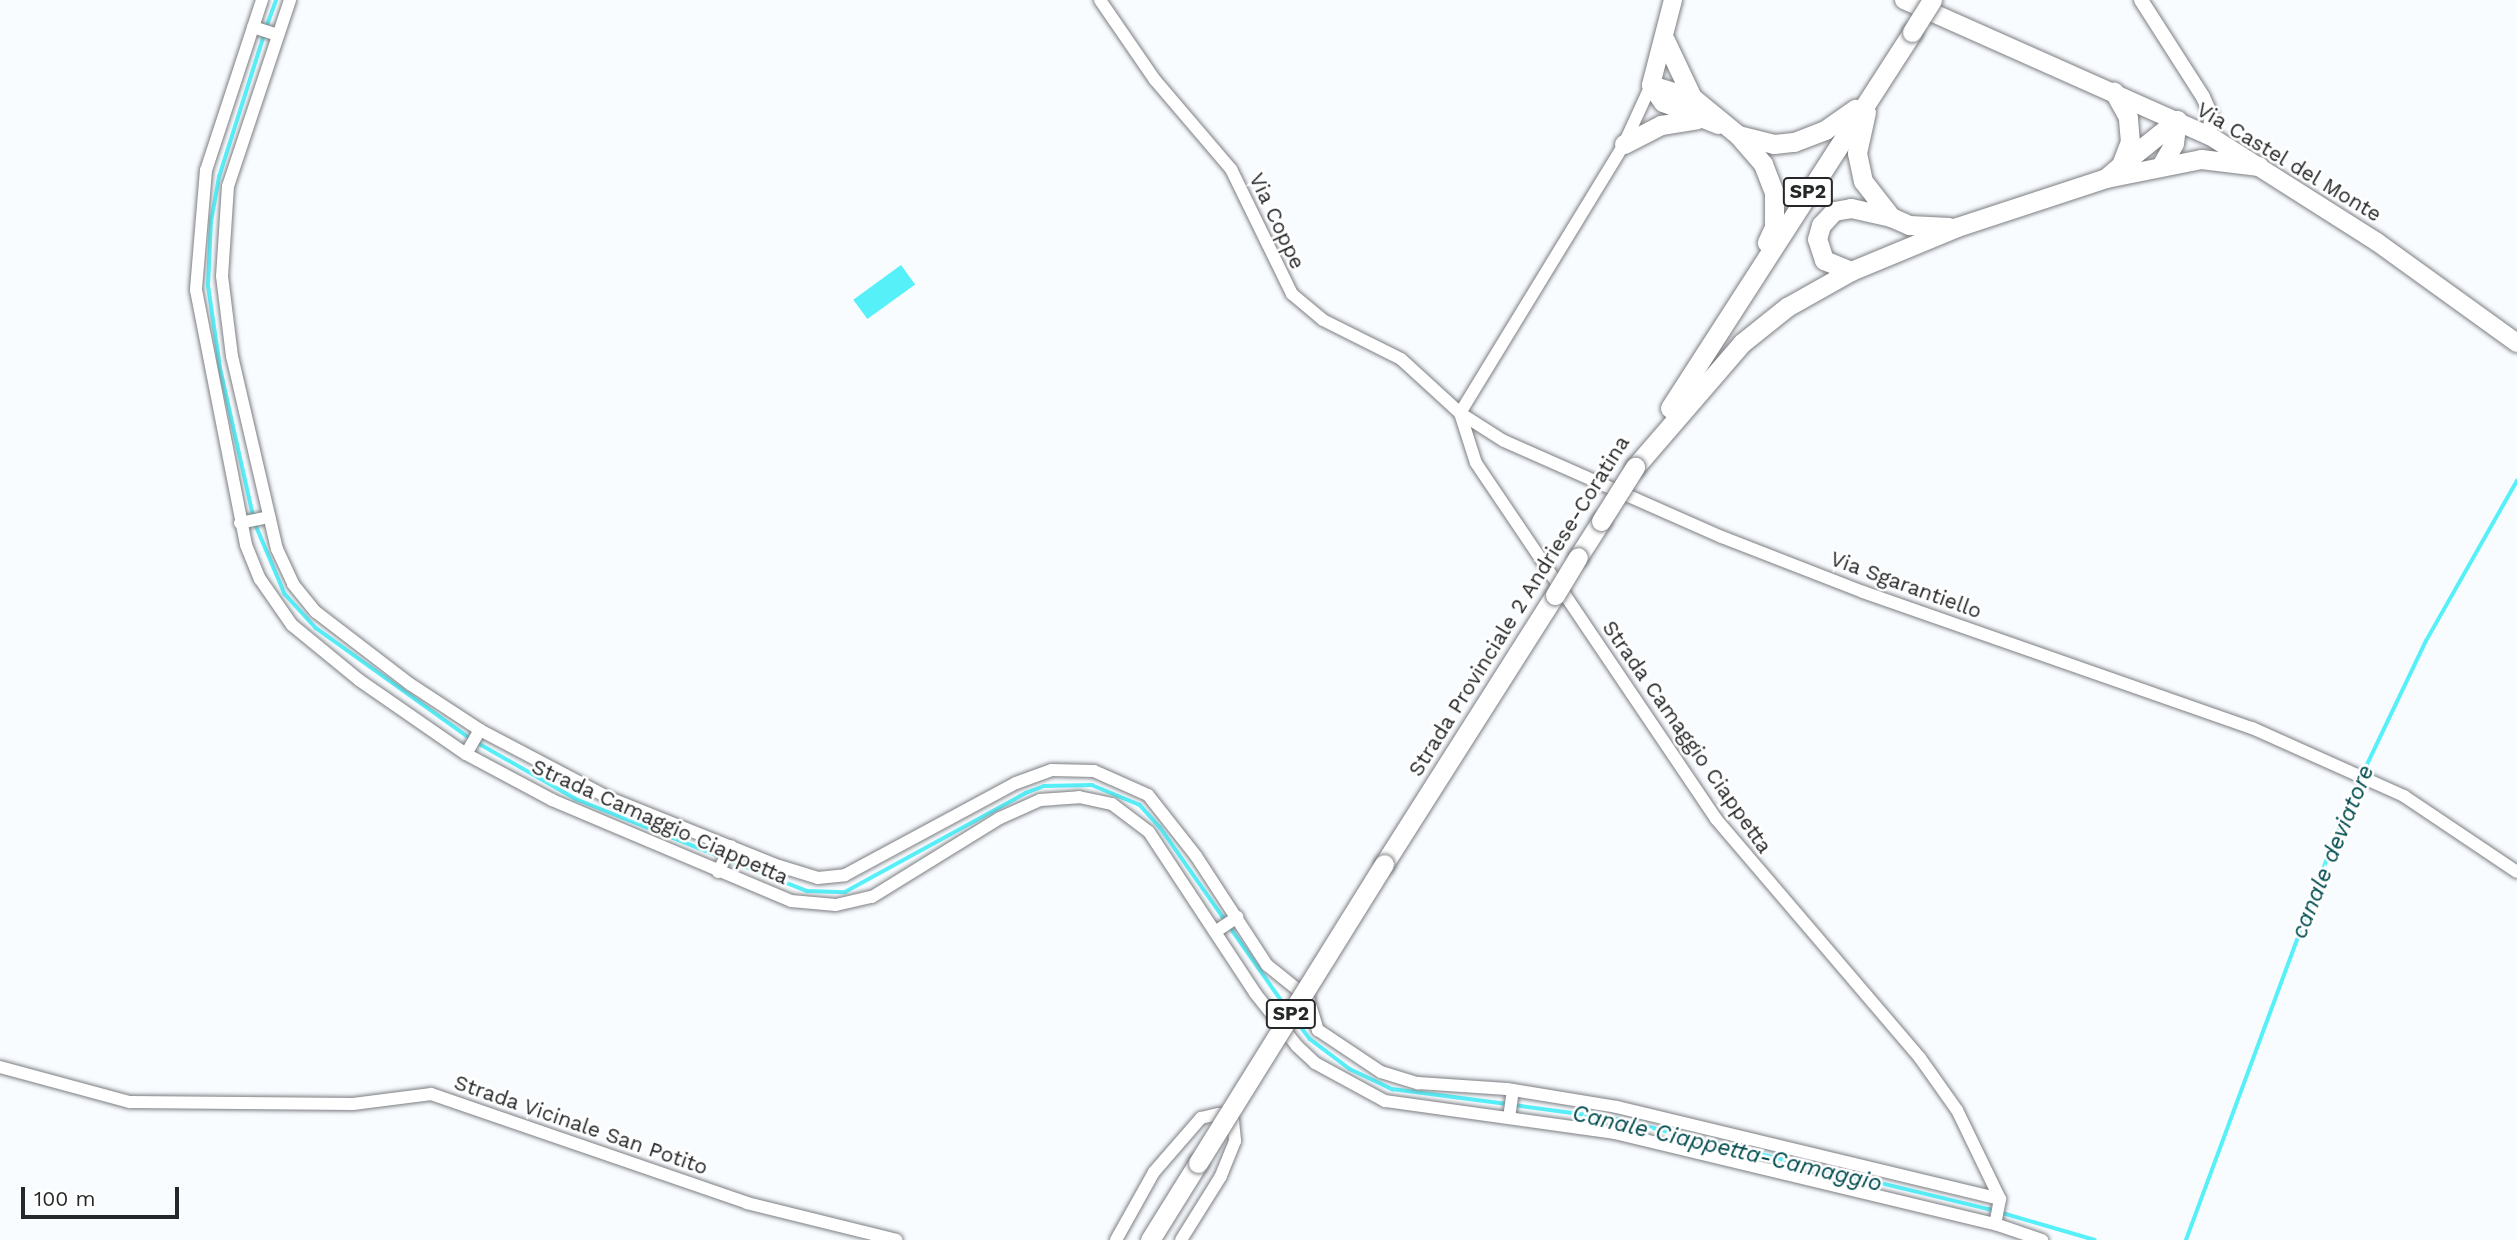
<!DOCTYPE html>
<style>
body{margin:0}
#map{position:relative;width:2517px;height:1240px;overflow:hidden;background:#f9fcff;font-family:"Work Sans",sans-serif}
div>[style]{position:absolute}
.water>*{inset:0;background:#56f0f9;transform-origin:0 0}
.stream>*{height:3.5px;margin:-1.75px;padding:0 1.75px;transform-origin:1.75px;border-radius:1.75px;background:#56f0f9}
.roads{filter:drop-shadow(0 0 2px #7c7e82) drop-shadow(0 0 2px #7c7e82)}
.minor>*{height:12px;margin:-6px;padding:0 6px;transform-origin:6px;border-radius:6px;background:#fff}
.tertiary>*{height:14px;margin:-7px;padding:0 7px;transform-origin:7px;border-radius:7px;background:#fff}
.secondary>*{height:18px;margin:-9px;padding:0 9px;transform-origin:9px;border-radius:9px;background:#fff}
.primary>*{height:19px;margin:-9.5px;padding:0 9.5px;transform-origin:9.5px;border-radius:9.5px;background:#fff}
.bridges{filter:drop-shadow(0 0 2px #7c7e82) drop-shadow(0 0 2px #7c7e82)}
.primary-bridge>*{height:19px;margin:-9.5px;padding:0 9.5px;transform-origin:9.5px;border-radius:9.5px;background:#fff}
span{translate:-50% -50%;white-space:nowrap;text-align:center;line-height:1.15;-webkit-text-stroke:5px #fff;paint-order:stroke}
.shield-label span{padding:2px 5px;background:#fff;border:2px solid;border-radius:5px;-webkit-text-stroke-width:0}
.shield-label{font-size:19px;color:#262728;font-weight:700}
.street-label{font-size:21px;color:#262728}
.water-label{font-size:23px;color:#004a4d;font-style:italic}
.scale{position:absolute;left:21px;top:1187px;width:158px;height:32px;box-sizing:border-box;border:4px solid #262728;border-top:0;padding-left:9px;font-size:21px;line-height:24px;white-space:nowrap;color:#262728;-webkit-text-stroke:5px #fff;paint-order:stroke}
</style>
<div id="map">
<div class="water">
<i style="left:901px;top:265px;width:24px;height:59px;rotate:54deg"></i>
</div>
<div class="stream">
<i style="left:266px;top:28px;width:30px;rotate:-70deg"></i>
<i style="left:253px;top:516px;width:152px;rotate:-102.6deg"></i>
<i style="left:220px;top:368px;width:83px;rotate:-98.3deg"></i>
<i style="left:208px;top:286px;width:64px;rotate:-87.3deg"></i>
<i style="left:211px;top:222px;width:46px;rotate:-79.9deg"></i>
<i style="left:219px;top:177px;width:149px;rotate:-72.4deg"></i>
<i style="left:255px;top:523px;width:77px;rotate:67.1deg"></i>
<i style="left:285px;top:594px;width:46px;rotate:47.6deg"></i>
<i style="left:316px;top:628px;width:191px;rotate:35.6deg"></i>
<i style="left:478px;top:743px;width:113px;rotate:29.7deg"></i>
<i style="left:576px;top:799px;width:156px;rotate:21.8deg"></i>
<i style="left:2363px;top:773px;width:146px;rotate:-64.5deg"></i>
<i style="left:2426px;top:641px;width:184px;rotate:-60.4deg"></i>
<i style="left:728px;top:860px;width:85px;rotate:21.4deg"></i>
<i style="left:807px;top:891px;width:38px;rotate:2deg"></i>
<i style="left:845px;top:892px;width:206px;rotate:-28.7deg"></i>
<i style="left:1026px;top:793px;width:19px;rotate:-21deg"></i>
<i style="left:1044px;top:786px;width:48px;rotate:-1.2deg"></i>
<i style="left:1092px;top:785px;width:52px;rotate:22.6deg"></i>
<i style="left:1140px;top:805px;width:30px;rotate:48deg"></i>
<i style="left:1160px;top:827px;width:220px;rotate:55deg"></i>
<i style="left:1295px;top:1019px;width:25px;rotate:53deg"></i>
<i style="left:1310px;top:1039px;width:50px;rotate:36.9deg"></i>
<i style="left:1350px;top:1069px;width:47px;rotate:25.5deg"></i>
<i style="left:1392px;top:1089px;width:116px;rotate:7.4deg"></i>
<i style="left:1514px;top:1105px;width:103px;rotate:7.8deg"></i>
<i style="left:1616px;top:1119px;width:384px;rotate:13.6deg"></i>
<i style="left:1989px;top:1209px;width:110px;rotate:16.3deg"></i>
<i style="left:2186px;top:1240px;width:416px;rotate:-69.7deg"></i>
<i style="left:2330px;top:850px;width:76px;rotate:-66.8deg"></i>
</div>
<div class="roads">
<div class="minor">
<i style="left:262px;top:0;width:179px;rotate:108.2deg"></i>
<i style="left:206px;top:170px;width:120px;rotate:94.8deg"></i>
<i style="left:196px;top:290px;width:260px;rotate:78.9deg"></i>
<i style="left:246px;top:545px;width:37px;rotate:68deg"></i>
<i style="left:260px;top:579px;width:56px;rotate:55.2deg"></i>
<i style="left:292px;top:625px;width:87px;rotate:39.4deg"></i>
<i style="left:359px;top:680px;width:130px;rotate:34.7deg"></i>
<i style="left:466px;top:754px;width:98px;rotate:28.1deg"></i>
<i style="left:552px;top:800px;width:259px;rotate:22.9deg"></i>
<i style="left:791px;top:901px;width:45px;rotate:5.1deg"></i>
<i style="left:836px;top:905px;width:37px;rotate:-13deg"></i>
<i style="left:872px;top:897px;width:150px;rotate:-31.7deg"></i>
<i style="left:1000px;top:818px;width:44px;rotate:-24.2deg"></i>
<i style="left:1040px;top:800px;width:39px;rotate:-4deg"></i>
<i style="left:1079px;top:797px;width:34px;rotate:12deg"></i>
<i style="left:1112px;top:804px;width:46px;rotate:37.1deg"></i>
<i style="left:1149px;top:832px;width:193px;rotate:56.6deg"></i>
<i style="left:1255px;top:993px;width:68px;rotate:51.6deg"></i>
<i style="left:1297px;top:1046px;width:25px;rotate:43deg"></i>
<i style="left:1315px;top:1063px;width:80px;rotate:28.5deg"></i>
<i style="left:1385px;top:1101px;width:232px;rotate:7.9deg"></i>
<i style="left:1615px;top:1133px;width:391px;rotate:13.5deg"></i>
<i style="left:290px;top:0;width:196px;rotate:108.4deg"></i>
<i style="left:228px;top:186px;width:90px;rotate:93.8deg"></i>
<i style="left:222px;top:276px;width:81px;rotate:82.9deg"></i>
<i style="left:232px;top:356px;width:198px;rotate:76.9deg"></i>
<i style="left:277px;top:549px;width:38px;rotate:65deg"></i>
<i style="left:293px;top:584px;width:36px;rotate:51deg"></i>
<i style="left:316px;top:612px;width:118px;rotate:37.5deg"></i>
<i style="left:410px;top:684px;width:84px;rotate:33.3deg"></i>
<i style="left:480px;top:730px;width:144px;rotate:27.8deg"></i>
<i style="left:607px;top:797px;width:185px;rotate:21.9deg"></i>
<i style="left:779px;top:866px;width:41px;rotate:17.1deg"></i>
<i style="left:818px;top:878px;width:27px;rotate:-6deg"></i>
<i style="left:845px;top:875px;width:194px;rotate:-28.3deg"></i>
<i style="left:1016px;top:783px;width:38px;rotate:-20deg"></i>
<i style="left:1052px;top:770px;width:42px;rotate:1.4deg"></i>
<i style="left:1094px;top:771px;width:59px;rotate:24deg"></i>
<i style="left:1148px;top:795px;width:78px;rotate:51.8deg"></i>
<i style="left:1196px;top:856px;width:130px;rotate:56.9deg"></i>
<i style="left:1267px;top:965px;width:53px;rotate:38.8deg"></i>
<i style="left:1308px;top:998px;width:34px;rotate:73deg"></i>
<i style="left:1318px;top:1030px;width:76px;rotate:33.7deg"></i>
<i style="left:1381px;top:1072px;width:39px;rotate:17deg"></i>
<i style="left:1418px;top:1083px;width:89px;rotate:3.9deg"></i>
<i style="left:1507px;top:1089px;width:111px;rotate:9.3deg"></i>
<i style="left:1617px;top:1107px;width:394px;rotate:13.5deg"></i>
<i style="left:1100px;top:0;width:97px;rotate:55.5deg"></i>
<i style="left:1155px;top:80px;width:117px;rotate:49.5deg"></i>
<i style="left:1231px;top:169px;width:139px;rotate:64deg"></i>
<i style="left:1292px;top:294px;width:40px;rotate:40deg"></i>
<i style="left:1323px;top:320px;width:87px;rotate:26.6deg"></i>
<i style="left:1401px;top:359px;width:80px;rotate:42.5deg"></i>
<i style="left:1460px;top:413px;width:52px;rotate:32.5deg"></i>
<i style="left:1504px;top:441px;width:238px;rotate:23.8deg"></i>
<i style="left:1722px;top:537px;width:151px;rotate:21.3deg"></i>
<i style="left:1863px;top:592px;width:412px;rotate:19.3deg"></i>
<i style="left:2252px;top:728px;width:167px;rotate:24.1deg"></i>
<i style="left:2404px;top:796px;width:136px;rotate:33.9deg"></i>
<i style="left:253px;top:27px;width:26px;rotate:18deg"></i>
<i style="left:1460px;top:413px;width:52px;rotate:72.3deg"></i>
<i style="left:1476px;top:463px;width:429px;rotate:56deg"></i>
<i style="left:1716px;top:819px;width:314px;rotate:49.5deg"></i>
<i style="left:1920px;top:1058px;width:64px;rotate:54.6deg"></i>
<i style="left:1957px;top:1110px;width:99px;rotate:64.2deg"></i>
<i style="left:2000px;top:1199px;width:25px;rotate:101deg"></i>
<i style="left:1995px;top:1224px;width:50px;rotate:18.8deg"></i>
<i style="left:1460px;top:413px;width:315px;rotate:-58.6deg"></i>
<i style="left:1624px;top:144px;width:65px;rotate:-65.4deg"></i>
<i style="left:240px;top:523px;width:30px;rotate:-12deg"></i>
<i style="left:466px;top:754px;width:28px;rotate:-60deg"></i>
<i style="left:718px;top:872px;width:29px;rotate:-63deg"></i>
<i style="left:1215px;top:932px;width:27px;rotate:-34deg"></i>
<i style="left:0;top:1067px;width:135px;rotate:15.1deg"></i>
<i style="left:130px;top:1102px;width:223px;rotate:0.5deg"></i>
<i style="left:353px;top:1104px;width:79px;rotate:-7.3deg"></i>
<i style="left:431px;top:1094px;width:334px;rotate:19deg"></i>
<i style="left:747px;top:1203px;width:154px;rotate:13.9deg"></i>
<i style="left:1509px;top:1118px;width:28px;rotate:-82deg"></i>
<i style="left:1116px;top:1240px;width:78px;rotate:-60.8deg"></i>
<i style="left:1154px;top:1172px;width:72px;rotate:-49deg"></i>
<i style="left:1201px;top:1118px;width:18px;rotate:-13deg"></i>
<i style="left:1219px;top:1114px;width:16px;rotate:27deg"></i>
<i style="left:1233px;top:1121px;width:20px;rotate:84deg"></i>
<i style="left:1235px;top:1141px;width:38px;rotate:112deg"></i>
<i style="left:1221px;top:1176px;width:75px;rotate:122deg"></i>
</div>
<div class="tertiary">
<i style="left:2141px;top:0;width:115px;rotate:57.4deg"></i>
<i style="left:2203px;top:97px;width:20px;rotate:66deg"></i>
<i style="left:2211px;top:115px;width:21px;rotate:93deg"></i>
</div>
<div class="secondary">
<i style="left:1904px;top:0;width:335px;rotate:24deg"></i>
<i style="left:2210px;top:136px;width:198px;rotate:32.4deg"></i>
<i style="left:2377px;top:242px;width:173px;rotate:35.8deg"></i>
<i style="left:1651px;top:85px;width:88px;rotate:-75.5deg"></i>
</div>
<div class="primary">
<i style="left:1665px;top:40px;width:63px;rotate:64.7deg"></i>
<i style="left:1651px;top:85px;width:44px;rotate:17.2deg"></i>
<i style="left:1693px;top:98px;width:58px;rotate:39.4deg"></i>
<i style="left:1738px;top:135px;width:37px;rotate:14deg"></i>
<i style="left:1774px;top:144px;width:20px;rotate:-6deg"></i>
<i style="left:1794px;top:142px;width:33px;rotate:-21deg"></i>
<i style="left:1825px;top:130px;width:37px;rotate:-35deg"></i>
<i style="left:1651px;top:85px;width:21px;rotate:55deg"></i>
<i style="left:1663px;top:102px;width:59px;rotate:21.8deg"></i>
<i style="left:1866px;top:112px;width:42px;rotate:102.4deg"></i>
<i style="left:1857px;top:153px;width:29px;rotate:78deg"></i>
<i style="left:1863px;top:181px;width:46px;rotate:52.1deg"></i>
<i style="left:1891px;top:217px;width:20px;rotate:24deg"></i>
<i style="left:1909px;top:225px;width:40px;rotate:2.9deg"></i>
<i style="left:1738px;top:135px;width:38px;rotate:49deg"></i>
<i style="left:1763px;top:164px;width:31px;rotate:69deg"></i>
<i style="left:1774px;top:193px;width:34px;rotate:90deg"></i>
<i style="left:1774px;top:227px;width:17px;rotate:115deg"></i>
<i style="left:1624px;top:144px;width:42px;rotate:-27.2deg"></i>
<i style="left:1661px;top:125px;width:36px;rotate:-9deg"></i>
<i style="left:2162px;top:164px;width:24px;rotate:-60deg"></i>
<i style="left:2174px;top:143px;width:23px;rotate:-83deg"></i>
<i style="left:2121px;top:165px;width:72px;rotate:-38.8deg"></i>
<i style="left:2106px;top:178px;width:20px;rotate:-41deg"></i>
<i style="left:2121px;top:165px;width:25px;rotate:-69deg"></i>
<i style="left:2130px;top:142px;width:25px;rotate:-95deg"></i>
<i style="left:2128px;top:117px;width:29px;rotate:-119deg"></i>
<i style="left:1851px;top:271px;width:29px;rotate:-158deg"></i>
<i style="left:1824px;top:260px;width:22px;rotate:-108deg"></i>
<i style="left:1817px;top:239px;width:15px;rotate:-74deg"></i>
<i style="left:1821px;top:225px;width:19px;rotate:-47deg"></i>
<i style="left:1834px;top:211px;width:17px;rotate:-10deg"></i>
<i style="left:1851px;top:208px;width:41px;rotate:12.7deg"></i>
<i style="left:1670px;top:408px;width:447px;rotate:-57.2deg"></i>
<i style="left:1635px;top:467px;width:164px;rotate:-49.2deg"></i>
<i style="left:1742px;top:343px;width:58px;rotate:-38.7deg"></i>
<i style="left:1787px;top:307px;width:73px;rotate:-29.4deg"></i>
<i style="left:1851px;top:271px;width:115px;rotate:-22.5deg"></i>
<i style="left:1957px;top:227px;width:157px;rotate:-18.2deg"></i>
<i style="left:2106px;top:178px;width:97px;rotate:-11.3deg"></i>
<i style="left:2201px;top:159px;width:58px;rotate:6.9deg"></i>
<i style="left:1578px;top:557px;width:43px;rotate:-57.4deg"></i>
<i style="left:1384px;top:864px;width:319px;rotate:-57.6deg"></i>
<i style="left:1150px;top:1240px;width:91px;rotate:-58.1deg"></i>
</div>
</div>
<div class="bridges">
<div class="primary-bridge">
<i style="left:1912px;top:32px;width:38px;rotate:-58deg"></i>
<i style="left:1601px;top:521px;width:64px;rotate:-57.8deg"></i>
<i style="left:1555px;top:595px;width:44px;rotate:-58.8deg"></i>
<i style="left:1198px;top:1163px;width:352px;rotate:-58.1deg"></i>
</div>
</div>
<div class="shield-label">
<span style="left:1808px;top:192px">SP2</span>
<span style="left:1291px;top:1014px">SP2</span>
</div>
<div class="street-label">
<span style="left:2289px;top:162px;rotate:31deg">Via Castel del Monte</span>
<span style="left:1277px;top:221px;rotate:65deg">Via Coppe</span>
<span style="left:1906px;top:585px;rotate:20deg">Via Sgarantiello</span>
<span style="left:1519px;top:606px;rotate:-58deg">Strada Provinciale 2 Andriese-Coratina</span>
<span style="left:1687px;top:737px;rotate:55deg">Strada Camaggio Ciappetta</span>
<span style="left:660px;top:822px;rotate:24deg">Strada Camaggio Ciappetta</span>
<span style="left:581px;top:1125px;rotate:19deg">Strada Vicinale San Potito</span>
</div>
<div class="water-label">
<span style="left:2333px;top:852px;rotate:-68deg">canale deviatore</span>
<span style="left:1727px;top:1149px;rotate:13deg">Canale Ciappetta-Camaggio</span>
</div>
<div class="scale">100 m</div>
</div>
